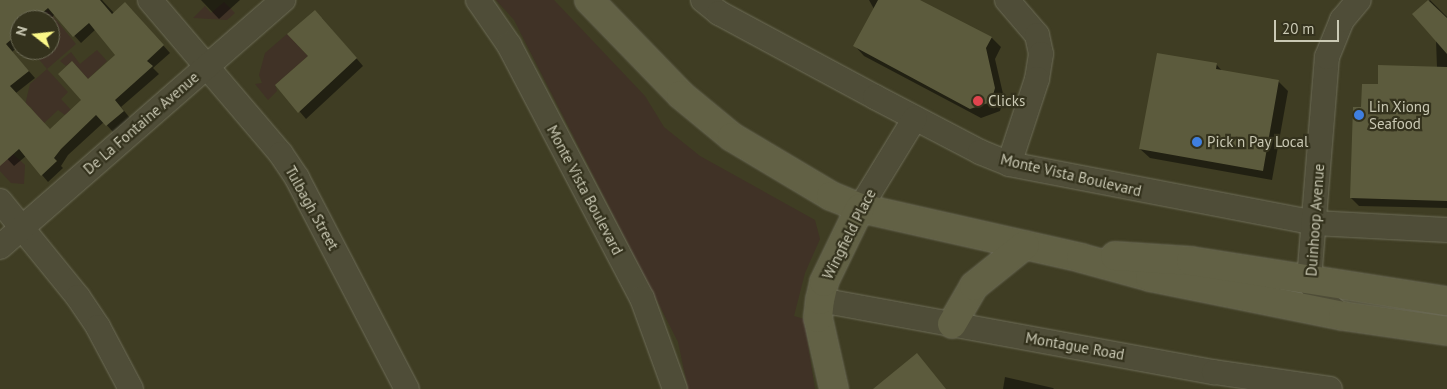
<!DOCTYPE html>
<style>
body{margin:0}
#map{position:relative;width:1447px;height:389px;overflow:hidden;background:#3f3d23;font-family:"PT Sans",sans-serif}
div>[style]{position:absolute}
.green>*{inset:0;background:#403226}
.shadow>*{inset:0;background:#0007}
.building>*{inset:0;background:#5c5b3d}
.roads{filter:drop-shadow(0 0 1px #6f6e59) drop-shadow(0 0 1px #6f6e59)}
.street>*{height:24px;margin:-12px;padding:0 12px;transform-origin:12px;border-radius:12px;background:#4f4d38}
.secondary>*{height:28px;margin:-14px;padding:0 14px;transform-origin:14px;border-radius:14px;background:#626145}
.dots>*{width:14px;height:14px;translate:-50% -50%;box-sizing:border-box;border:2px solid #34321d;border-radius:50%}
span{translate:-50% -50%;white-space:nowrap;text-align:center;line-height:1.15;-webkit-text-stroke:4.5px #34321d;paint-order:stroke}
.poi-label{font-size:15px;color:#cac9b4}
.left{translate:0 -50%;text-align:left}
.street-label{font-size:15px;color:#cac9b4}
.north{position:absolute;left:10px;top:10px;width:50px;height:50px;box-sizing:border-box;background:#34321d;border:1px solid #706e59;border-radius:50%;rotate:286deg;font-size:14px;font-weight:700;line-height:20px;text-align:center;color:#cac9b4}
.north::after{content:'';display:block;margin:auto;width:18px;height:22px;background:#fbf888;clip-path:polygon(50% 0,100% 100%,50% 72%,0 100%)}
.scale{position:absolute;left:1274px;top:20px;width:65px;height:22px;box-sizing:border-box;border:2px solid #cac9b4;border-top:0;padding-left:6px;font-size:15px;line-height:18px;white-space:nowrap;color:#cac9b4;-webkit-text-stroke:4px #34321d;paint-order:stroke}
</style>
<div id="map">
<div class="green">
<i style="clip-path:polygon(496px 0,554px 0,645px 96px,664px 127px,700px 156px,815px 220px,820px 239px,805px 273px,794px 316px,804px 319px,815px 389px,688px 389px,678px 342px,514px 20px)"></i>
<i style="clip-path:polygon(224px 2px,235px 13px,227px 20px,193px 18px,205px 6px,211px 13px)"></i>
<i style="clip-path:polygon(48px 10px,76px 44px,47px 69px,68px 92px,61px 99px,71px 110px,65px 115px,58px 110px,42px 125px,31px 107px,25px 105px,30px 84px,47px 69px,31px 50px,50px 50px,50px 20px,36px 20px)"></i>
<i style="clip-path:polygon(287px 34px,308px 56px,275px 85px,277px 91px,268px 100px,255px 84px,262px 83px,259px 75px,265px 53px)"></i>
<i style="clip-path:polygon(97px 50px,107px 61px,88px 79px,72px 61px,66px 66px,60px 61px,71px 52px,80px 64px)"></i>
<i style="clip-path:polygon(0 153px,13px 154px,25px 165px,24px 184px,11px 183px,0 171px)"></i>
</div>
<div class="shadow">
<i style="clip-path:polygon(evenodd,6px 0,102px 0,114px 13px,132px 10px,170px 53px,153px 68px,159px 74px,121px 107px,130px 118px,113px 132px,104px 122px,68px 155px,61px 166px,63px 168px,48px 182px,26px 156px,14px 166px,0 151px,0 5px,6px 0,55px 14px,81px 43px,96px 29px,117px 55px,88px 80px,83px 100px,50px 131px,16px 93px,35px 78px,12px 52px,20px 45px,20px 20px,49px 20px,55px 14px)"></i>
<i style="clip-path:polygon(201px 0,240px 0,219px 19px)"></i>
<i style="clip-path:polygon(869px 0,917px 0,992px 38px,1001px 47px,995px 59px,1004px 98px,1000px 111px,981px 118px,864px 56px,855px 46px,874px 9px)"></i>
<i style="clip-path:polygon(1430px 0,1447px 17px,1447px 208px,1359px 206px,1351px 198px,1362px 109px,1379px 86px,1437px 68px,1436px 40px,1414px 15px)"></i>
<i style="clip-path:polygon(322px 18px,363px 66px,306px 119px,277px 85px,310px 56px)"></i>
<i style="clip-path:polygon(1216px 64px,1223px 72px,1278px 81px,1288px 91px,1272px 180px,1150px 158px,1140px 149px)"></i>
<i style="clip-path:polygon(1005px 377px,1053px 388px,1054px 389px,1003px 389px)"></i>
</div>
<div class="building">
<i style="clip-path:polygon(evenodd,0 0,100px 0,112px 14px,125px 2px,164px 45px,147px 61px,153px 66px,115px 100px,124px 111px,106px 126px,96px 115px,61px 149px,54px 158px,57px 161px,41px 176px,19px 149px,0 166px,0 0,48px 8px,73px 37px,89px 23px,115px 55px,88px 79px,72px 61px,58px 74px,81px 100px,50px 129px,10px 86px,29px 71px,6px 44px,20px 32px,20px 20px,34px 20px,48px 8px)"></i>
<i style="clip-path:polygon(878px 0,920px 0,992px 37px,986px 48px,995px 88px,991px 102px,970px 109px,853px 46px)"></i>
<i style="clip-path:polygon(1428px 0,1447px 18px,1447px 54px,1412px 14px)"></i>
<i style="clip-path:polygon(315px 10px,357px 58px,298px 113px,275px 85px,308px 56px,287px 34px)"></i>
<i style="clip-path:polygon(1157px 53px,1217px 63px,1216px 69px,1279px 80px,1263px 171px,1139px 149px)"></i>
<i style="clip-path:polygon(1378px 65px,1447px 67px,1447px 201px,1350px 198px,1353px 107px,1361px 107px,1362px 84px,1378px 84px)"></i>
<i style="clip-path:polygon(917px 353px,946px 389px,873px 389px)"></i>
</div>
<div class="roads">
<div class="street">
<i style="left:150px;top:0;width:202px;rotate:49.6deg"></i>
<i style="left:281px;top:154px;width:29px;rotate:56deg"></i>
<i style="left:297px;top:178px;width:238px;rotate:62.5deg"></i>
<i style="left:478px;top:0;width:55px;rotate:55.4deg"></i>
<i style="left:509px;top:45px;width:286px;rotate:62.3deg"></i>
<i style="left:642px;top:298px;width:97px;rotate:70.1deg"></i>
<i style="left:703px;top:0;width:21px;rotate:39deg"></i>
<i style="left:719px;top:13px;width:177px;rotate:28.3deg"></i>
<i style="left:875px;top:97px;width:119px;rotate:27.6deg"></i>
<i style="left:980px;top:152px;width:31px;rotate:22deg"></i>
<i style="left:1009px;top:164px;width:311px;rotate:10.9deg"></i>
<i style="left:1314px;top:223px;width:133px;rotate:3deg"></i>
<i style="left:1007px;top:0;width:46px;rotate:49.4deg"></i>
<i style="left:1037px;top:35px;width:19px;rotate:78deg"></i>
<i style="left:1041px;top:54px;width:25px;rotate:99deg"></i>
<i style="left:1037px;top:79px;width:89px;rotate:108.2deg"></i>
<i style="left:0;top:201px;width:124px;rotate:50.9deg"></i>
<i style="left:78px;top:297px;width:36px;rotate:56deg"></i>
<i style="left:98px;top:327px;width:70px;rotate:62deg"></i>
<i style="left:860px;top:208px;width:105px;rotate:-58.6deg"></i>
<i style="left:0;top:247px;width:376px;rotate:-41.1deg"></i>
<i style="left:820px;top:300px;width:401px;rotate:10.4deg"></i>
<i style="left:1214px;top:372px;width:117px;rotate:8.3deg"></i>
<i style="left:1342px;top:316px;width:28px;rotate:-142deg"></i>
<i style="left:1320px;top:299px;width:22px;rotate:-120deg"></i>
<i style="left:1309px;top:280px;width:224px;rotate:-85.4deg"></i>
<i style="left:1327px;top:57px;width:40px;rotate:-68deg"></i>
<i style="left:1342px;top:20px;width:26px;rotate:-50deg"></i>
</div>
<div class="secondary">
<i style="left:589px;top:0;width:132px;rotate:45.9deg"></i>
<i style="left:681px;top:95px;width:66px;rotate:39.5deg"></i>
<i style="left:732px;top:137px;width:115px;rotate:30.8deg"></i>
<i style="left:831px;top:196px;width:31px;rotate:22deg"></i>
<i style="left:860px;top:208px;width:227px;rotate:12.7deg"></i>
<i style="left:1081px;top:258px;width:72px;rotate:15.4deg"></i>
<i style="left:1150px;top:277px;width:197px;rotate:11.4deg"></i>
<i style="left:1343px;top:316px;width:105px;rotate:8.2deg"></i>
<i style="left:1115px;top:256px;width:76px;rotate:3.8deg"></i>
<i style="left:1191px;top:261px;width:259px;rotate:8.9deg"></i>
<i style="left:952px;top:324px;width:44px;rotate:-59.9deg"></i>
<i style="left:974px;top:286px;width:65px;rotate:-38.8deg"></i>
<i style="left:834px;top:389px;width:73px;rotate:-102.7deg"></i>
<i style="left:818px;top:318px;width:18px;rotate:-84deg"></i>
<i style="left:820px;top:300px;width:18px;rotate:-77deg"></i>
<i style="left:824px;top:282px;width:82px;rotate:-64.1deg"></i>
</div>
</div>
<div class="dots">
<i style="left:978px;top:101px;background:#e0444e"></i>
<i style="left:1359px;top:115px;background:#3f7fe0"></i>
<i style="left:1197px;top:142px;background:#3f7fe0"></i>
</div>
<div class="poi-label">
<span class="left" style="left:988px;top:101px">Clicks</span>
<span class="left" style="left:1369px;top:115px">Lin Xiong<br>Seafood</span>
<span class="left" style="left:1207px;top:142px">Pick n Pay Local</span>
</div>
<div class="street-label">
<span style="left:141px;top:123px;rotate:-41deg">De La Fontaine Avenue</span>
<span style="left:1071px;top:175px;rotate:13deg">Monte Vista Boulevard</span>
<span style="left:585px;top:190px;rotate:62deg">Monte Vista Boulevard</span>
<span style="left:312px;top:208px;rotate:61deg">Tulbagh Street</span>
<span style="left:1315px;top:220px;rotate:-86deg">Duinhoop Avenue</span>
<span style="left:849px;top:234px;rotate:-63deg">Wingfield Place</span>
<span style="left:1075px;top:346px;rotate:10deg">Montague Road</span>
</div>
<div class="north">N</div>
<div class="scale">20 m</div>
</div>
